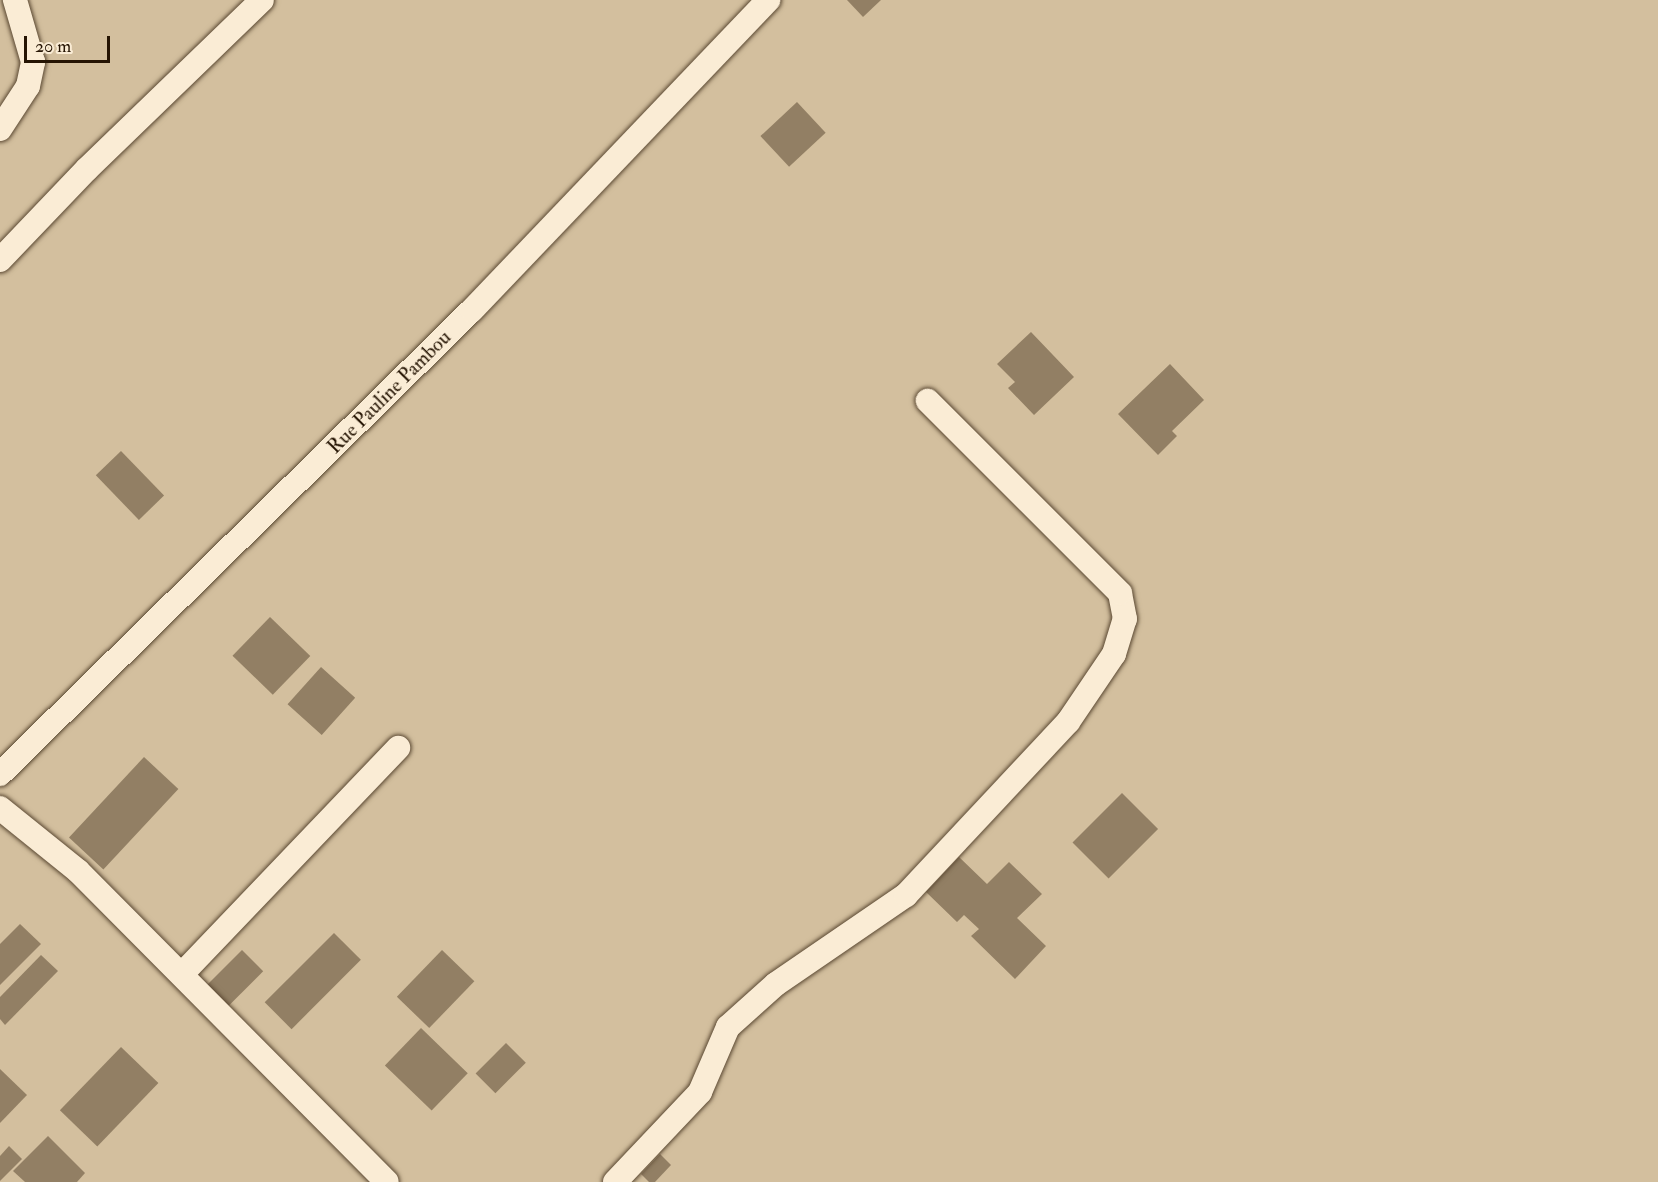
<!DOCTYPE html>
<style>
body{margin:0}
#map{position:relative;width:1658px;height:1182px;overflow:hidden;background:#f7e2be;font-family:"IM FELL Double Pica",serif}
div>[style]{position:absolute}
.green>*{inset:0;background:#d3bf9e;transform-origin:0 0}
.building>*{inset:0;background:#927f64;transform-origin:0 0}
.roads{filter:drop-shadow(0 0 2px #5a4832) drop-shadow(0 0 2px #5a4832)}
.street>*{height:24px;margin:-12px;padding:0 12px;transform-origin:12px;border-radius:12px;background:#faecd5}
span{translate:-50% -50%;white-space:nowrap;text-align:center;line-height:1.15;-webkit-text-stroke:4.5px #faecd5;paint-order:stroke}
.street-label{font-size:20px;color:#251403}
.scale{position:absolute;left:24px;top:36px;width:86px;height:27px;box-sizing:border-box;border:3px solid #251403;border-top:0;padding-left:8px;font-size:18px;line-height:21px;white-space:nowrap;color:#251403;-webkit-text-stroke:4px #faecd5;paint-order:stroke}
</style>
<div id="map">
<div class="green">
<i style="left:0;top:0;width:1658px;height:1182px"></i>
</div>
<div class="building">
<i style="clip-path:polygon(847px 0,881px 0,863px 17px)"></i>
<i style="left:797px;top:102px;width:42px;height:50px;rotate:47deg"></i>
<i style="clip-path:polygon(1031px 332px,1074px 377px,1034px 415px,1008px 388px,1015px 382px,997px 364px)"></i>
<i style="clip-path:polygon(1170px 364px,1204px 400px,1172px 431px,1177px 436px,1158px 455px,1118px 414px)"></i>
<i style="left:121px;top:451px;width:62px;height:35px;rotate:46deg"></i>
<i style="left:270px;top:617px;width:56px;height:54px;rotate:44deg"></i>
<i style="left:321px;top:667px;width:46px;height:50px;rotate:42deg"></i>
<i style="left:144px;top:757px;width:47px;height:110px;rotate:43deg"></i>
<i style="left:1122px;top:793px;width:51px;height:70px;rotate:45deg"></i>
<i style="clip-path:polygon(959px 857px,987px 884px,1009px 862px,1042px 894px,1017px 918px,1046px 946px,1015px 979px,971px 936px,979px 929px,964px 915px,957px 922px,926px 892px)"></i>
<i style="clip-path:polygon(20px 924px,41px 944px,0 985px,0 944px)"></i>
<i style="left:334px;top:933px;width:38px;height:98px;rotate:45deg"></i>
<i style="left:242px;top:950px;width:30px;height:52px;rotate:45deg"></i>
<i style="left:442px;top:950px;width:45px;height:65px;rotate:44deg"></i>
<i style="clip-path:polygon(41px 955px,58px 971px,5px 1025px,0 1019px,0 997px)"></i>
<i style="left:421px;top:1028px;width:65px;height:52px;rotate:44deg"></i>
<i style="left:506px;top:1043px;width:28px;height:43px;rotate:45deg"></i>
<i style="left:121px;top:1047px;width:52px;height:88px;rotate:44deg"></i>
<i style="clip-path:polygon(0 1069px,27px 1095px,0 1123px)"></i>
<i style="clip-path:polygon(48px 1136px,85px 1173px,77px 1182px,25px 1182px,13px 1171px)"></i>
<i style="clip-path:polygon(9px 1146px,22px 1159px,0 1181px,0 1156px)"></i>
<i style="clip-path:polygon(660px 1154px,671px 1165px,655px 1182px,649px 1182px,641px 1174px)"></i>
</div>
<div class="roads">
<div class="street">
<i style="left:0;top:129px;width:51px;rotate:-56.9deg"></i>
<i style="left:28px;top:86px;width:25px;rotate:-78deg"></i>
<i style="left:33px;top:62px;width:65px;rotate:-106.2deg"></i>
<i style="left:0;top:260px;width:126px;rotate:-46.3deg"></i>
<i style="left:87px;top:169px;width:243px;rotate:-44deg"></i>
<i style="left:0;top:774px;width:662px;rotate:-44.51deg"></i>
<i style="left:472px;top:310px;width:429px;rotate:-46.3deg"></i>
<i style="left:0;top:808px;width:100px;rotate:38.9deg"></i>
<i style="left:78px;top:871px;width:438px;rotate:45.2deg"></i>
<i style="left:182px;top:974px;width:313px;rotate:-46.3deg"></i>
<i style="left:615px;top:1182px;width:124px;rotate:-46.6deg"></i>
<i style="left:700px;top:1092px;width:71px;rotate:-66.7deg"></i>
<i style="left:728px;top:1027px;width:64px;rotate:-41.9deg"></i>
<i style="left:776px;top:984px;width:158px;rotate:-34.4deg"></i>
<i style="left:906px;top:895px;width:237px;rotate:-46.9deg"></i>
<i style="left:1068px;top:722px;width:82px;rotate:-55.9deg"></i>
<i style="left:1114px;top:654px;width:37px;rotate:-73deg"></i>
<i style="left:1125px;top:619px;width:26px;rotate:-101deg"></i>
<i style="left:1120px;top:593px;width:272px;rotate:-135deg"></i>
</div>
</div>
<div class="street-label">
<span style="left:389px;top:392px;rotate:-45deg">Rue Pauline Pambou</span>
</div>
<div class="scale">20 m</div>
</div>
